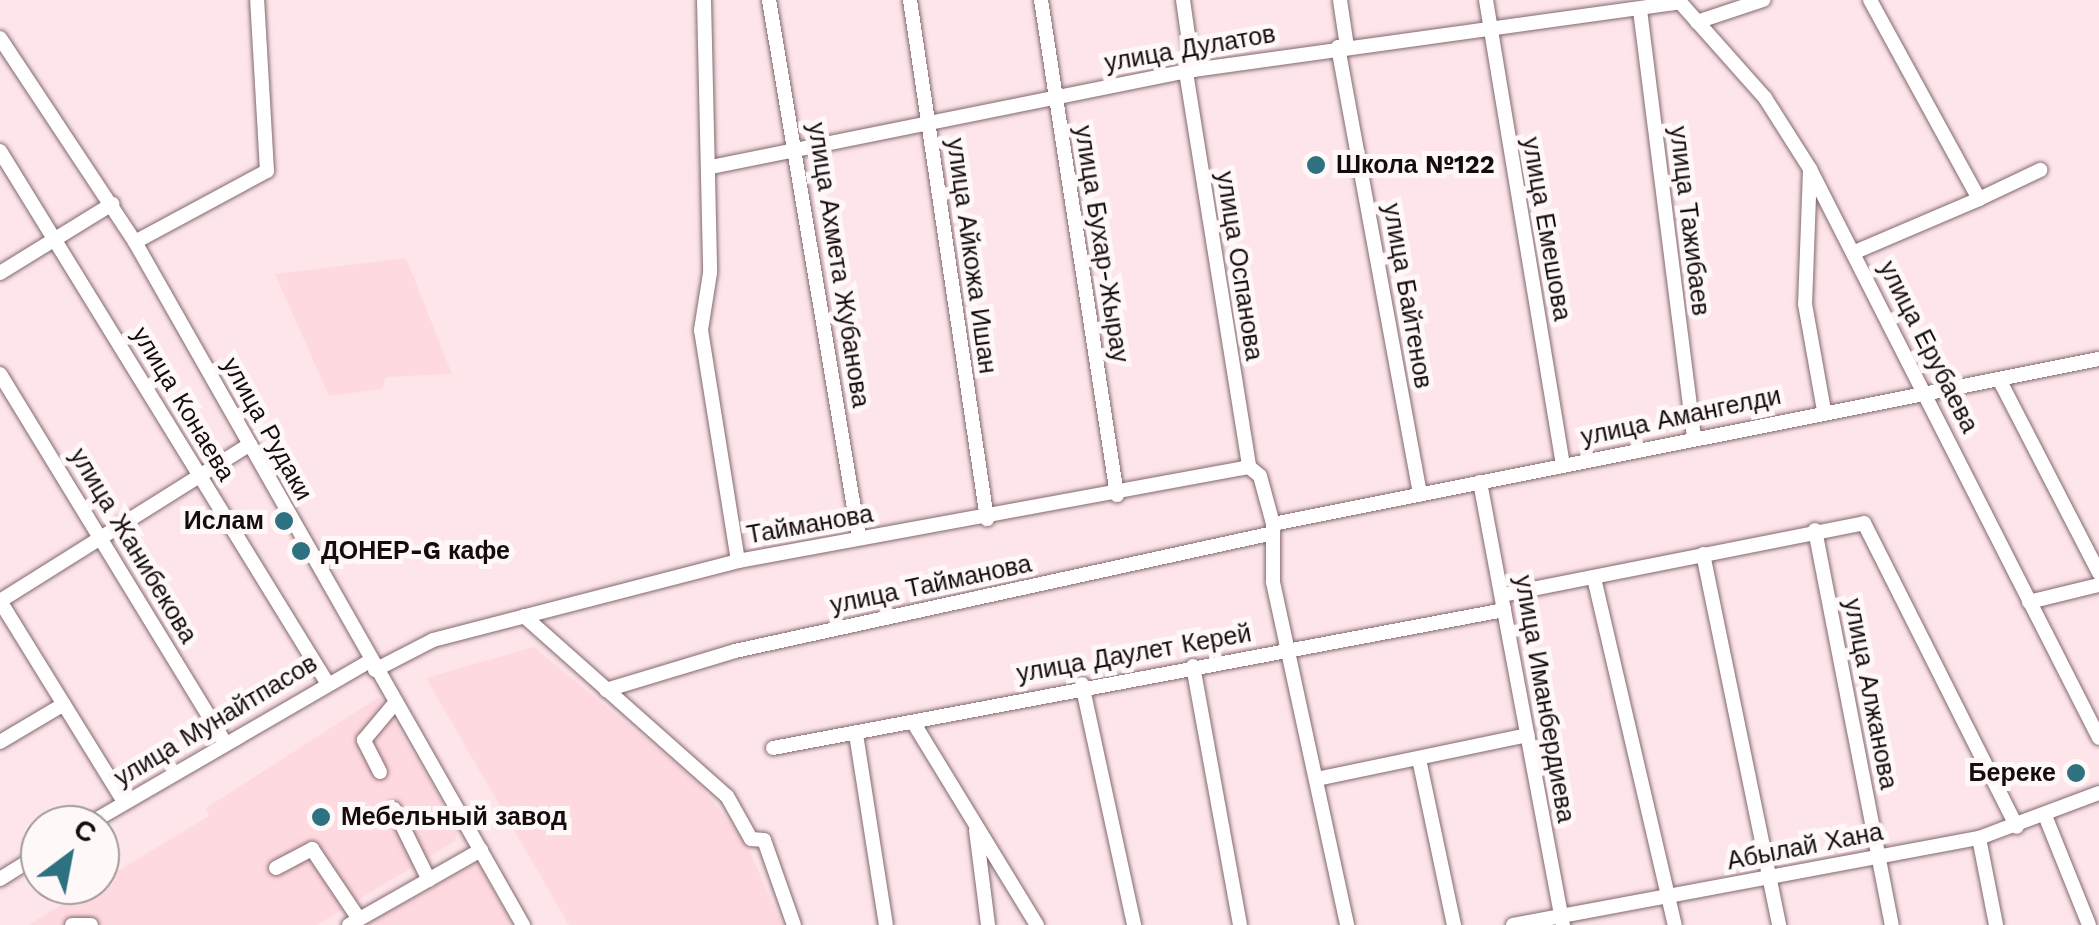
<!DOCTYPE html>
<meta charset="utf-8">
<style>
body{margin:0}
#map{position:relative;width:2099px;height:925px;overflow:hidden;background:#fde5ea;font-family:"Work Sans",sans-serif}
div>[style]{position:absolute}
.built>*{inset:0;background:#ffd9e0}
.roads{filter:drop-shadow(0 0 2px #82696e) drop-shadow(0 0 2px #82696e)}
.minor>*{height:14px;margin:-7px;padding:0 7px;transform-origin:7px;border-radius:7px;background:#fff}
.dots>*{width:28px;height:28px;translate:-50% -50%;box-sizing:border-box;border:5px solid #fef8f9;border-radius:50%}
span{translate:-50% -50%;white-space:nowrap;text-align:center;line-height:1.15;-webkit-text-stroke:10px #fef8f9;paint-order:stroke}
.street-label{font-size:25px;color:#150c0e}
.poi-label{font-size:25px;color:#150c0e;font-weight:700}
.left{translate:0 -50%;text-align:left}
.right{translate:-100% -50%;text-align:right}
.north{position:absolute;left:20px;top:805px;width:100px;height:100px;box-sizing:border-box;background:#fef8f9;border:2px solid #a19a9b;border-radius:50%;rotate:32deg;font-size:28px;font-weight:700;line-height:40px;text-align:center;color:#150c0e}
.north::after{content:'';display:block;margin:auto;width:35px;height:45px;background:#2e7282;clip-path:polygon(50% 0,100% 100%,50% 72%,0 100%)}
</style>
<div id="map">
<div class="built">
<i style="clip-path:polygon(406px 258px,452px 374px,386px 377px,382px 389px,329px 396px,275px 274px)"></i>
<i style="clip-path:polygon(534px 647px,697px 782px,746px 843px,782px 925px,569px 925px,426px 678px)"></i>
<i style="clip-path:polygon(379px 697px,458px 828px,455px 841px,317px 925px,28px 925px,209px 816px,206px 808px)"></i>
<i style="clip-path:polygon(478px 863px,512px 925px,364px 925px)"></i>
</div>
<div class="roads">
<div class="minor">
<i style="left:704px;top:0;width:273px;rotate:88.7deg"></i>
<i style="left:710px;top:273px;width:58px;rotate:99deg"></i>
<i style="left:701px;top:330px;width:234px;rotate:80.9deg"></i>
<i style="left:769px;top:0;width:545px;rotate:80.5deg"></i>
<i style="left:910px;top:0;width:525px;rotate:81.56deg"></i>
<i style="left:1041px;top:0;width:501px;rotate:81.27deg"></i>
<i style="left:1183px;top:0;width:71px;rotate:81.9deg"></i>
<i style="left:1340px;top:0;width:48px;rotate:81.5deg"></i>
<i style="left:1486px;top:0;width:471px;rotate:80.6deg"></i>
<i style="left:1678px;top:0;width:131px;rotate:48.4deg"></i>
<i style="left:1765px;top:98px;width:84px;rotate:57.6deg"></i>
<i style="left:1810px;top:169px;width:638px;rotate:63.07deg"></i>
<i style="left:1640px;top:10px;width:430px;rotate:82.8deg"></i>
<i style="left:1697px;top:22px;width:70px;rotate:-18.4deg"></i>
<i style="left:0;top:38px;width:245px;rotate:56.5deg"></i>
<i style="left:135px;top:242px;width:786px;rotate:60.4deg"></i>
<i style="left:1338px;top:47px;width:455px;rotate:79.6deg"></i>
<i style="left:1186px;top:72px;width:400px;rotate:80.9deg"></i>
<i style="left:0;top:151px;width:622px;rotate:58.4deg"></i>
<i style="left:711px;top:167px;width:492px;rotate:-11.4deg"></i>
<i style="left:1193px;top:70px;width:492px;rotate:-7.9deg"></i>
<i style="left:1810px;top:169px;width:135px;rotate:92.1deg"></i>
<i style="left:1805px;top:304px;width:109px;rotate:79.9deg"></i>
<i style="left:1979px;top:199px;width:68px;rotate:-25.4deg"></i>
<i style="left:135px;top:242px;width:150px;rotate:-28.3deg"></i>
<i style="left:267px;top:171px;width:171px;rotate:-93.3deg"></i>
<i style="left:1855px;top:252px;width:135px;rotate:-23.1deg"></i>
<i style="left:1979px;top:199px;width:227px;rotate:-118.7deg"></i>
<i style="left:0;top:273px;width:132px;rotate:-31.6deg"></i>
<i style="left:0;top:374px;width:431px;rotate:58.6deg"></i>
<i style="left:2002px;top:385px;width:212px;rotate:62.7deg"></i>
<i style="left:1480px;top:482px;width:451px;rotate:79.4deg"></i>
<i style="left:1273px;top:524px;width:842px;rotate:-11.3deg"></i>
<i style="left:1815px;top:530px;width:402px;rotate:79deg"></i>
<i style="left:1703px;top:554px;width:379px;rotate:78.4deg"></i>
<i style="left:1594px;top:578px;width:356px;rotate:76.9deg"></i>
<i style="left:1502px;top:595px;width:369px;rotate:-11.2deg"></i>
<i style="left:1864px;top:523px;width:340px;rotate:63.3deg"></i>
<i style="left:0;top:601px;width:295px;rotate:-32.1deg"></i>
<i style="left:0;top:601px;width:236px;rotate:58.3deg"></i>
<i style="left:2029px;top:602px;width:72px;rotate:-13.7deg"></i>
<i style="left:524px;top:616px;width:271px;rotate:41.6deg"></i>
<i style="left:727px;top:796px;width:49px;rotate:60.8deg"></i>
<i style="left:751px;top:839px;width:13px;rotate:4deg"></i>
<i style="left:764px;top:840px;width:90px;rotate:70.6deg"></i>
<i style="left:1193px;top:666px;width:263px;rotate:79.7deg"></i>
<i style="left:375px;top:670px;width:65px;rotate:-27.3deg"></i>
<i style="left:433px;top:640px;width:315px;rotate:-14.5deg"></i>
<i style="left:738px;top:561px;width:520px;rotate:-10.42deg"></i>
<i style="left:1249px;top:467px;width:14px;rotate:39deg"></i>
<i style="left:1260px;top:476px;width:50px;rotate:74.8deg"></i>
<i style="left:1273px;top:524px;width:58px;rotate:90deg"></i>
<i style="left:1273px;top:582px;width:351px;rotate:77.8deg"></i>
<i style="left:1082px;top:684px;width:247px;rotate:77.8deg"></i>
<i style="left:606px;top:690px;width:135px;rotate:-16.8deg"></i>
<i style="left:735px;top:651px;width:547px;rotate:-12.36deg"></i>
<i style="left:913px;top:722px;width:238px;rotate:58.6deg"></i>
<i style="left:856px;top:734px;width:193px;rotate:81.1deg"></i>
<i style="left:0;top:742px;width:74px;rotate:-30.7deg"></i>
<i style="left:773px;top:748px;width:744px;rotate:-10.69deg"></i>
<i style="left:1419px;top:759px;width:170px;rotate:78.1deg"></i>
<i style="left:380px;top:772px;width:36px;rotate:-117deg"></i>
<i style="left:364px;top:740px;width:48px;rotate:-50deg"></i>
<i style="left:1317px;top:779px;width:215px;rotate:-11.8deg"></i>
<i style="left:394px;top:809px;width:79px;rotate:63.8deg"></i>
<i style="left:2046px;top:818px;width:115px;rotate:68.1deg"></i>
<i style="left:87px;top:825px;width:327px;rotate:-30.1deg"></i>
<i style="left:976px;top:830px;width:96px;rotate:82.8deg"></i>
<i style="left:1979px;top:838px;width:89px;rotate:78.9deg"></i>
<i style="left:276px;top:868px;width:41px;rotate:-27.8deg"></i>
<i style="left:312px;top:849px;width:84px;rotate:56.1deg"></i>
<i style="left:0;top:879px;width:47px;rotate:-32deg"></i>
<i style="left:72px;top:925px;width:19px"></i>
<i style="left:349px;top:925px;width:152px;rotate:-29.6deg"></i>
<i style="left:1513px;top:925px;width:474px;rotate:-10.6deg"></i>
<i style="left:1979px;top:838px;width:128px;rotate:-20.6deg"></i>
</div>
</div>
<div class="dots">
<i style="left:1316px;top:165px;background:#2e7282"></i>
<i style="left:284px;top:521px;background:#2e7282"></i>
<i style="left:301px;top:551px;background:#2e7282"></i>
<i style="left:2076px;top:773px;background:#2e7282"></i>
<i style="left:321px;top:817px;background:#2e7282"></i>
</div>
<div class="street-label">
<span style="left:1190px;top:49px;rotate:-10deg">улица Дулатов</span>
<span style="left:1689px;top:221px;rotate:83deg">улица Тажибаев</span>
<span style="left:1546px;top:229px;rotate:80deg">улица Емешова</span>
<span style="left:1101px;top:244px;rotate:81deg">улица Бухар-Жырау</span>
<span style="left:971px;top:256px;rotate:82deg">улица Айкожа Ишан</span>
<span style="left:838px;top:265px;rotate:81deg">улица Ахмета Жубанова</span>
<span style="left:1239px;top:266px;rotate:81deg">улица Оспанова</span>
<span style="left:1407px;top:296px;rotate:80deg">улица Байтенов</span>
<span style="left:1928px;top:347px;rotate:63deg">улица Ерубаева</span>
<span style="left:183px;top:404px;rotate:59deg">улица Конаева</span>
<span style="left:1681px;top:417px;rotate:-12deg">улица Амангелди</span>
<span style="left:267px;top:429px;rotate:61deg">улица Рудаки</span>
<span style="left:810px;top:525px;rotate:-10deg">Тайманова</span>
<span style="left:133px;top:546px;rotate:59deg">улица Жанибекова</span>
<span style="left:931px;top:585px;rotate:-12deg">улица Тайманова</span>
<span style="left:1134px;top:654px;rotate:-10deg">улица Даулет Керей</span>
<span style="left:1870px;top:694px;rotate:79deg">улица Алжанова</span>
<span style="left:1544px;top:699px;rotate:80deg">улица Иманбердиева</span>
<span style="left:216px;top:721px;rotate:-31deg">улица Мунайтпасов</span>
<span style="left:1805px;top:847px;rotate:-11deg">Абылай Хана</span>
</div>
<div class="poi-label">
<span class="left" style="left:1336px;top:165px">Школа №122</span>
<span class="right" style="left:264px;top:521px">Ислам</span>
<span class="left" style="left:321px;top:551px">ДОНЕР-G кафе</span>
<span class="right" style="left:2056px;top:773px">Береке</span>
<span class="left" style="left:341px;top:817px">Мебельный завод</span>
</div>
<div class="north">С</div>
</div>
